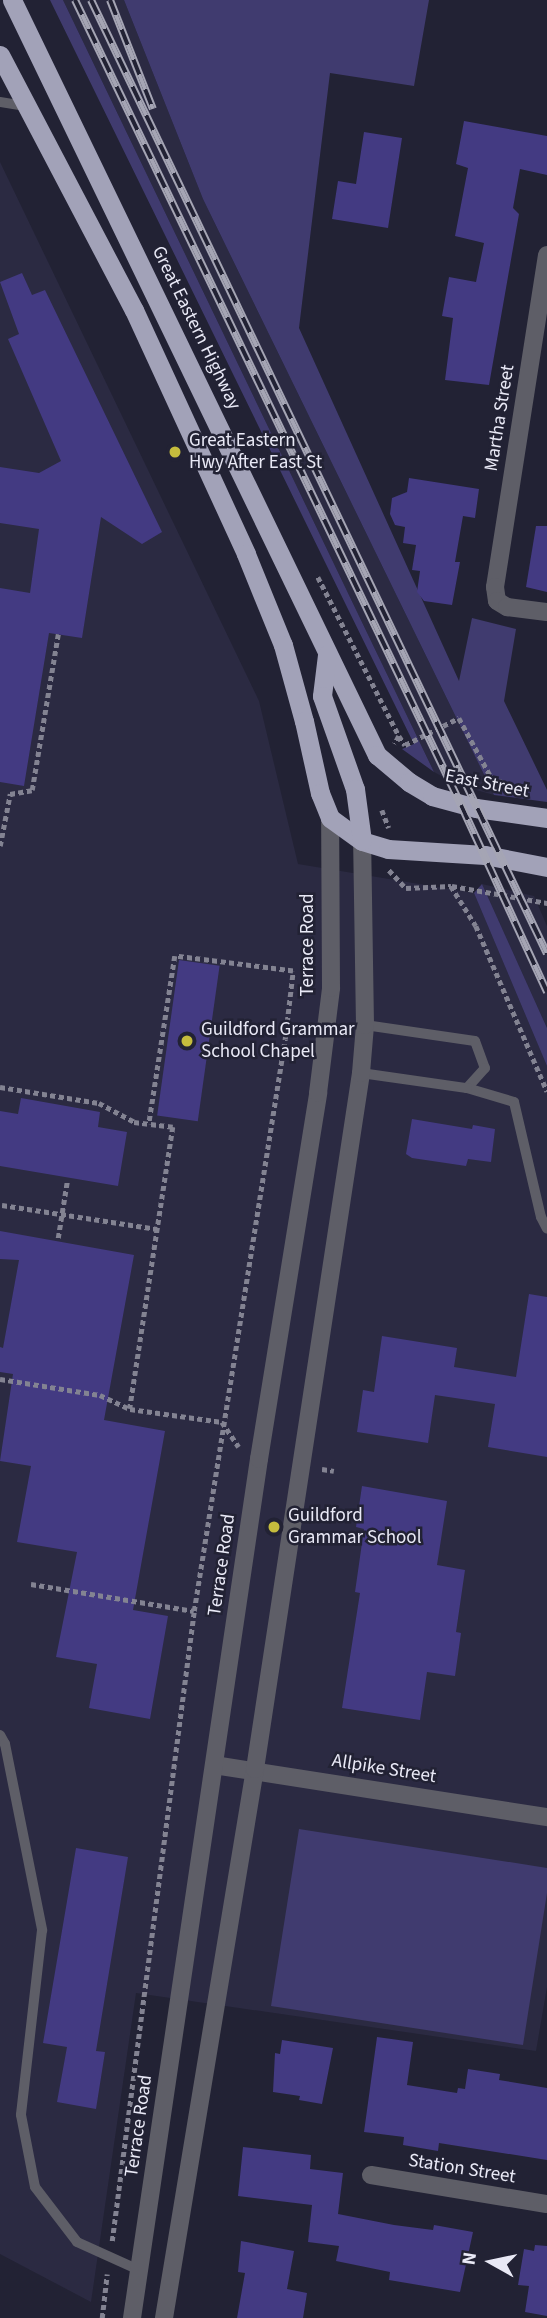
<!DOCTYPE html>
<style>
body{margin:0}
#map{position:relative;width:547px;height:2318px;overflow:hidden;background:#222234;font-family:"Source Sans 3",sans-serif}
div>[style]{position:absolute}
.built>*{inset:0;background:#2b2a42}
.green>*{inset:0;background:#403b6f}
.building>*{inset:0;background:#433a82;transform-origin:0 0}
.path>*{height:4.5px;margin-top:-2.25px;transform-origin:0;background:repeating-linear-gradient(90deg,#838392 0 5px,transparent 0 8.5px)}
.service>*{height:10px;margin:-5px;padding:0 5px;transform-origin:5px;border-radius:5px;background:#5e5e67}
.minor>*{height:18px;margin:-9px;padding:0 9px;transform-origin:9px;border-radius:9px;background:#5e5e67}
.tertiary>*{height:18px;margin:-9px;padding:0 9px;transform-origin:9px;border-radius:9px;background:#5e5e67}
.trunk>*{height:19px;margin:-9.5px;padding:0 9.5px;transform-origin:9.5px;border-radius:9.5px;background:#a2a2b8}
.rail>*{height:8px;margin-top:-4px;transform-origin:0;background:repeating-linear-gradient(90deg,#222234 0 16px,#a5a5b4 0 32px);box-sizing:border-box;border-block:2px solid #a5a5b4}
.dots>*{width:19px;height:19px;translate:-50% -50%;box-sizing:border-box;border:4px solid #222234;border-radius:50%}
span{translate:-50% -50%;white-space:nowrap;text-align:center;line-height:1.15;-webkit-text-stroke:5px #222234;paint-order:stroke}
.street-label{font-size:19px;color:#e9e9f6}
.poi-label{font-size:19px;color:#e9e9f6}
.left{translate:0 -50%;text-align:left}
.north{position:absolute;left:456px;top:2227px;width:70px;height:70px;-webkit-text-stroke:5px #222234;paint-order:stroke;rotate:279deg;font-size:19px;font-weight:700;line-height:28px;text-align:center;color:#e9e9f6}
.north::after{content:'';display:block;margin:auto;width:24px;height:32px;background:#e9e9f6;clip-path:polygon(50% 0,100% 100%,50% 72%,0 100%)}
</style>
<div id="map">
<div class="built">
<i style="clip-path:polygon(63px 0,124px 0,203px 199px,494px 795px,458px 785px,434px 772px)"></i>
<i style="clip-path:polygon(0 162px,259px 701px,298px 864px,474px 893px,547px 1066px,547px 1987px,536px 2051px,136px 1993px,91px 2302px,0 2254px)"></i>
<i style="clip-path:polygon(482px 884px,534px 896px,547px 926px,547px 1028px)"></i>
</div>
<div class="green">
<i style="clip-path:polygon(50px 0,63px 0,434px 772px,402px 749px,414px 744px)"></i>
<i style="clip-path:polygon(124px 0,429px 0,414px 86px,330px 73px,299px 328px,459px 681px,472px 618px,516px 629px,504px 701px,547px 790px,547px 802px,494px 795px,203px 199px)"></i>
<i style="clip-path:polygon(482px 884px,547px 1028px,547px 1066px,474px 893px)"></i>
<i style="clip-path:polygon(299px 1829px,547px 1868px,547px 1893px,523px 2045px,271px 2006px)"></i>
</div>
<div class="building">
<i style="clip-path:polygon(464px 121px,547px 136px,547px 175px,520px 169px,513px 208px,519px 214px,489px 385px,445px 380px,453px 318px,442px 316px,449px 277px,476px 282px,484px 243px,455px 236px,468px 168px,456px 164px)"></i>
<i style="clip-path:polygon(364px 132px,402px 138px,388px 228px,332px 219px,338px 181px,356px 184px)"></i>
<i style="clip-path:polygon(22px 273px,32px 295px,45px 290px,162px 532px,142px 544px,101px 517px,82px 638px,49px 633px,24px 786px,0 782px,0 588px,30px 593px,39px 529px,0 523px,0 467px,39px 473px,61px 461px,8px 339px,19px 334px,0 282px)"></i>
<i style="clip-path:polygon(409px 478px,479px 489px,475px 518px,463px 516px,455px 562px,460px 562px,452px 605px,424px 601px,417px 592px,420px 571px,412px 570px,416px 545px,403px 543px,405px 527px,395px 525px,390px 514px,392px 498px,407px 492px)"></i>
<i style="clip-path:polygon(536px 526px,547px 526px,547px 592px,526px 587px)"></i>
<i style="left:179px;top:960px;width:41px;height:157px;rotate:8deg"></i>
<i style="clip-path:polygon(21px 1098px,100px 1112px,98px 1127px,127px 1132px,118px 1186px,0 1166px,0 1111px,18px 1114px)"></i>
<i style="clip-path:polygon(412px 1119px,472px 1129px,473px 1125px,495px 1129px,491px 1162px,468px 1159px,466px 1166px,412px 1158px,406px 1154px)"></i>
<i style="clip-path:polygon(0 1231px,134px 1255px,104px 1420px,165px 1431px,133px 1610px,168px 1616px,150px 1719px,89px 1708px,97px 1664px,56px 1657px,77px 1552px,17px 1542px,31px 1466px,0 1461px,13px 1374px,0 1372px,0 1347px,3px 1348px,19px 1260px,0 1259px)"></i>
<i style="clip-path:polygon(529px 1294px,547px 1297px,547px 1457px,488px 1447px,495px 1404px,435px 1395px,428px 1443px,357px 1432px,363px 1390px,374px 1392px,382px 1336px,457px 1348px,454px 1367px,516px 1377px)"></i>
<i style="clip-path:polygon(362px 1486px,447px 1501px,437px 1565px,465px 1570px,456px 1632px,461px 1633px,455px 1676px,427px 1672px,420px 1720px,342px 1708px,360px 1593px,355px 1592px,364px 1529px,356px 1527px)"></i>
<i style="clip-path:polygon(76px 1848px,128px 1857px,96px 2051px,105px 2052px,96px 2109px,57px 2102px,67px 2047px,43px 2043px)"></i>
<i style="clip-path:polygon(377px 2037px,413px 2042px,407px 2085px,457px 2093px,458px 2088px,465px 2089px,468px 2069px,500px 2074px,499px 2080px,547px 2088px,547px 2160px,439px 2143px,438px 2151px,403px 2145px,404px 2137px,364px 2132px)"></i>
<i style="clip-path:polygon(282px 2040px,333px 2048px,322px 2104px,299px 2100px,300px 2096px,273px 2092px,275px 2053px,280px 2054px)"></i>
<i style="clip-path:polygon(243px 2147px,311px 2155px,310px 2169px,343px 2173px,338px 2214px,394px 2225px,433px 2230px,434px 2225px,473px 2232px,460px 2292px,389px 2280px,390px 2272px,336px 2261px,339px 2246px,308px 2242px,312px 2205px,238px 2196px)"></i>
<i style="clip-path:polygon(241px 2241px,294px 2251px,287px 2289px,307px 2293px,303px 2318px,237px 2318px,245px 2273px,238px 2272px)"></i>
<i style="clip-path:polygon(535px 2245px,547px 2246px,547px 2316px,525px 2312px,529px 2286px,518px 2285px,524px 2249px,534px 2251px)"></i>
</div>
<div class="path">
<i style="left:318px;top:577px;width:178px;rotate:63deg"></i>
<i style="left:399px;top:736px;width:9px;rotate:117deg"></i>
<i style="left:399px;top:736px;width:11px;rotate:56deg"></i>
<i style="left:405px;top:745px;width:60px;rotate:-26.6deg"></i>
<i style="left:459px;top:718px;width:67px;rotate:61.5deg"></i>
<i style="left:491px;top:777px;width:31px;rotate:25deg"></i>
<i style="left:382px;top:810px;width:19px;rotate:69deg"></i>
<i style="left:0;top:846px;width:53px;rotate:-79.1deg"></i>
<i style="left:10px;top:794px;width:22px;rotate:-10deg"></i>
<i style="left:32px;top:790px;width:158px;rotate:-80.5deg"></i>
<i style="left:389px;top:870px;width:25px;rotate:47deg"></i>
<i style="left:406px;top:888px;width:45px;rotate:-2.5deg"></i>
<i style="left:451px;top:886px;width:47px;rotate:58deg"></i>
<i style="left:476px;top:926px;width:180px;rotate:66.7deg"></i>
<i style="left:452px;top:886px;width:97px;rotate:10.1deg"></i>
<i style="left:0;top:1087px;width:100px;rotate:9.2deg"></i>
<i style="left:99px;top:1103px;width:40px;rotate:28deg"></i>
<i style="left:134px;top:1122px;width:39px;rotate:7deg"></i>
<i style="left:173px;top:1127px;width:285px;rotate:98.7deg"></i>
<i style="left:130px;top:1409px;width:93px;rotate:8deg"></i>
<i style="left:222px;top:1422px;width:30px;rotate:56deg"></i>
<i style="left:2px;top:1205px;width:157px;rotate:8.8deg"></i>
<i style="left:58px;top:1238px;width:57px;rotate:-80.9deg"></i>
<i style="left:0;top:1379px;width:101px;rotate:9.1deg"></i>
<i style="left:100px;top:1395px;width:33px;rotate:25deg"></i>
<i style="left:322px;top:1469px;width:12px;rotate:9deg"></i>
<i style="left:31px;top:1584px;width:165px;rotate:9.4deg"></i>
<i style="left:112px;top:2241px;width:635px;rotate:-82.58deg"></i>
<i style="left:194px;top:1611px;width:579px;rotate:-80.96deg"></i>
<i style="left:285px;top:1039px;width:68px;rotate:-83.3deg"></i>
<i style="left:293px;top:971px;width:119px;rotate:-172.8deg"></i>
<i style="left:175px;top:956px;width:170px;rotate:98.8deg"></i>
<i style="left:102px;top:2318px;width:44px;rotate:-83.5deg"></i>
</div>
<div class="service">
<i style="left:0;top:102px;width:26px;rotate:9deg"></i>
<i style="left:365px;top:1025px;width:111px;rotate:8.3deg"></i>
<i style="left:475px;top:1041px;width:29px;rotate:70deg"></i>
<i style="left:485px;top:1068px;width:27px;rotate:132deg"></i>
<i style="left:467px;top:1088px;width:49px;rotate:16.6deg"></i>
<i style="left:514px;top:1102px;width:118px;rotate:76.8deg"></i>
<i style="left:541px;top:1217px;width:13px;rotate:63deg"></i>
<i style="left:361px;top:1073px;width:107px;rotate:8.1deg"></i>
<i style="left:0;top:1735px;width:10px;rotate:61deg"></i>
<i style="left:5px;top:1744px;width:190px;rotate:78.7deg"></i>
<i style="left:42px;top:1930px;width:186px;rotate:96.5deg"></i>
<i style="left:21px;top:2115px;width:73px;rotate:79deg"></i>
<i style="left:35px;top:2187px;width:69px;rotate:52.6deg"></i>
<i style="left:77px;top:2242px;width:68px;rotate:24.3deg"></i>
</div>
<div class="minor">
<i style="left:547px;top:255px;width:336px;rotate:98.9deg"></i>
<i style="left:495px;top:587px;width:14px;rotate:82deg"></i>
<i style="left:497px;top:601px;width:12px;rotate:31deg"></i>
<i style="left:507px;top:607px;width:40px;rotate:7.1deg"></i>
<i style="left:214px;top:1765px;width:337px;rotate:8.9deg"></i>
<i style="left:371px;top:2175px;width:178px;rotate:9.4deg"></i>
</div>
<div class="tertiary">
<i style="left:132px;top:2318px;width:868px;rotate:-81.59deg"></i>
<i style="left:259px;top:1459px;width:371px;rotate:-80.8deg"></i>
<i style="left:318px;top:1093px;width:106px;rotate:-82.9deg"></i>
<i style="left:331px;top:988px;width:170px;rotate:-90.3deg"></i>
<i style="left:164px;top:2318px;width:556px;rotate:-80.59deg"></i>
<i style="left:255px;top:1769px;width:704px;rotate:-81.34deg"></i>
<i style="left:361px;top:1073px;width:48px;rotate:-85.2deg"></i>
<i style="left:365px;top:1025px;width:184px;rotate:-90.9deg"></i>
</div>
<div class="trunk">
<i style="left:12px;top:0;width:839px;rotate:64.2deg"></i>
<i style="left:377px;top:755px;width:42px;rotate:40.2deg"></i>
<i style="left:409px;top:782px;width:27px;rotate:31deg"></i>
<i style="left:432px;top:796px;width:46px;rotate:15.3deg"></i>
<i style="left:476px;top:808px;width:72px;rotate:8deg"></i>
<i style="left:0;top:55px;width:288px;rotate:62.3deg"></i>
<i style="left:134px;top:310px;width:268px;rotate:65.3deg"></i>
<i style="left:246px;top:554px;width:98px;rotate:67.9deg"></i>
<i style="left:283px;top:645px;width:79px;rotate:74.6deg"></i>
<i style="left:304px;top:721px;width:74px;rotate:77.5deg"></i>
<i style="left:320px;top:793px;width:27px;rotate:68deg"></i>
<i style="left:330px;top:818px;width:39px;rotate:36deg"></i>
<i style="left:362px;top:841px;width:27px;rotate:17deg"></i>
<i style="left:388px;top:849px;width:97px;rotate:3.5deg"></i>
<i style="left:485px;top:855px;width:63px;rotate:11deg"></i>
<i style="left:327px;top:655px;width:41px;rotate:97deg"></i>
<i style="left:322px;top:696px;width:99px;rotate:70.5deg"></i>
<i style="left:355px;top:789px;width:52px;rotate:82.3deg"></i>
</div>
<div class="rail">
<i style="left:75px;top:0;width:893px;rotate:64.38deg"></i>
<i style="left:461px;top:805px;width:206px;rotate:65.3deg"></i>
<i style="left:91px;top:0;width:1057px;rotate:64.45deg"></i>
<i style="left:110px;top:0;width:117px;rotate:68.5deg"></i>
</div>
<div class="dots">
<i style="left:175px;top:452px;background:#c5bc3d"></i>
<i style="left:187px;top:1041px;background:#c5bc3d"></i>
<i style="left:274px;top:1527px;background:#c5bc3d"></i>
</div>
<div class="street-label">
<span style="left:196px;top:328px;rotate:64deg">Great Eastern Highway</span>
<span style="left:500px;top:418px;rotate:-81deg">Martha Street</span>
<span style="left:487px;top:784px;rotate:11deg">East Street</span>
<span style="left:308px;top:945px;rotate:-90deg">Terrace Road</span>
<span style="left:222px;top:1565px;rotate:-82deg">Terrace Road</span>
<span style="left:384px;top:1769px;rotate:9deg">Allpike Street</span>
<span style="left:139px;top:2126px;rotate:-82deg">Terrace Road</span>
<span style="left:462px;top:2169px;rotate:9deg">Station Street</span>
</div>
<div class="poi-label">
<span class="left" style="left:189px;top:452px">Great Eastern<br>Hwy After East St</span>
<span class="left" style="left:201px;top:1041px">Guildford Grammar<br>School Chapel</span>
<span class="left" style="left:288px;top:1527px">Guildford<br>Grammar School</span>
</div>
<div class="north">N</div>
</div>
